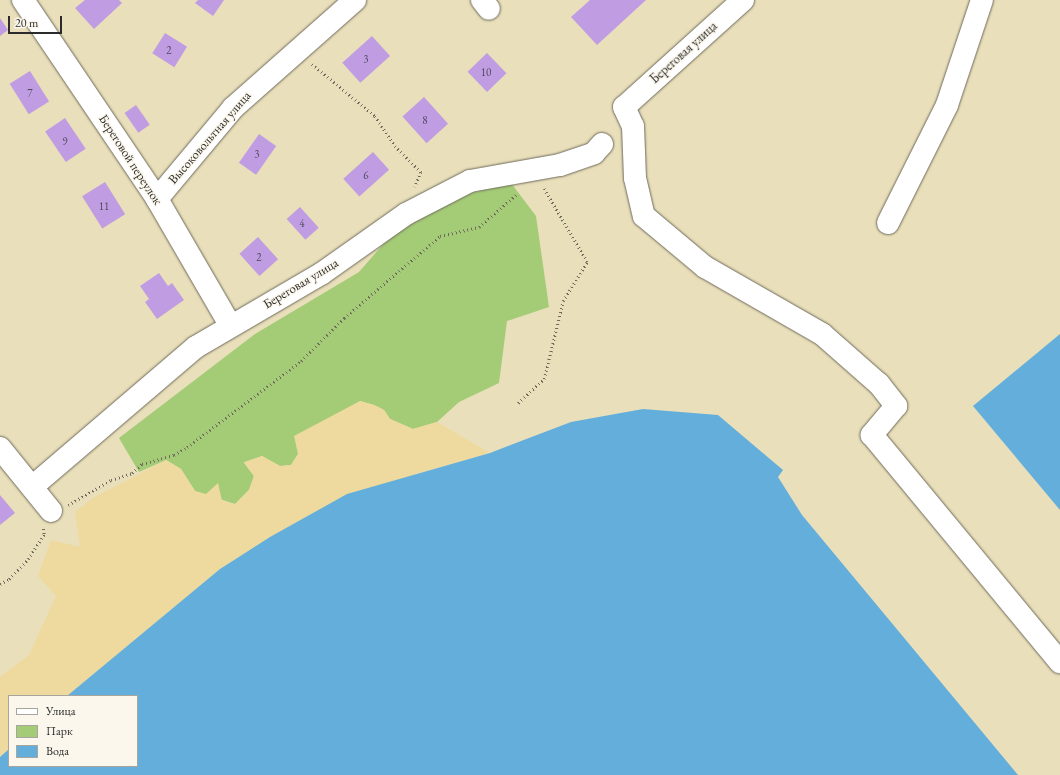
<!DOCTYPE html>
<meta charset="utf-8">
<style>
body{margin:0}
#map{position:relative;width:1060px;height:775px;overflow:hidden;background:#e9dfba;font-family:"EB Garamond",serif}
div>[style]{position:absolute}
.green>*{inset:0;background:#a4cb76}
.sand>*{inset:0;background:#eeda9e}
.water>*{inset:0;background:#63aedb}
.building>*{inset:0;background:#c09de3;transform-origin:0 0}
.path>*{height:2.5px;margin-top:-1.25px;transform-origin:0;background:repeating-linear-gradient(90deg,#6e6a5d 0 1px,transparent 0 4px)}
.roads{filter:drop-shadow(0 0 1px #6e6a5d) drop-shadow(0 0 1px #6e6a5d)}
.minor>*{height:22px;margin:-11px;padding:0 11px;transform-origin:11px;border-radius:11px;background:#fff}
span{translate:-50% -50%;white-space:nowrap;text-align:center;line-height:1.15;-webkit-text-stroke:3px #fbf7ec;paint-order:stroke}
.number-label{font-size:11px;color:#504859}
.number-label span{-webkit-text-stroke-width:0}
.street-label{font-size:13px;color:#2b2b2b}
.legend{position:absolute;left:8px;top:695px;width:130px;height:72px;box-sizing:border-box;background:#fbf7ec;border:1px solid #a8a59f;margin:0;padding:5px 7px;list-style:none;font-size:12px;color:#2b2b2b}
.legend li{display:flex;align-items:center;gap:8px;height:20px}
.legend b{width:20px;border:1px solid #a8a59f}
.scale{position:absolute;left:8px;top:16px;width:54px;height:18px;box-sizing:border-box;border:2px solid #2b2b2b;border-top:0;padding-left:5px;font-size:12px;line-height:14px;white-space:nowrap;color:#2b2b2b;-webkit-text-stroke:3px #fbf7ec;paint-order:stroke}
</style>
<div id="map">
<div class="green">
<i style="clip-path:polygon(511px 183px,536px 216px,549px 307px,507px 321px,499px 383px,459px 402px,437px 422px,413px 429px,390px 419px,384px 410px,374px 405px,360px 401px,298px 454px,291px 465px,280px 466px,262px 456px,244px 463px,254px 476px,249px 490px,235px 504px,195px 491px,181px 469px,166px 460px,139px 472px,119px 438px,255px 334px,359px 272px,393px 233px,471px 193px)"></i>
</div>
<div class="sand">
<i style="clip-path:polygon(360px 401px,374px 405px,384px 410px,390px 419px,413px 429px,437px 422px,490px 453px,415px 474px,270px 537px,220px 569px,67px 696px,9px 696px,9px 749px,0 757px,0 677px,29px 655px,56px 596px,38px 576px,51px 540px,80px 547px,75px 512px,93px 498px,166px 460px,181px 469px,195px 491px,206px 494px,218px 483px,222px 501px,235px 504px,249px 490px,254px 476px,244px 462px,262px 456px,280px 466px,291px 465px,298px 454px,294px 436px)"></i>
</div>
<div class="water">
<i style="clip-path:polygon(1060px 334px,1060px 510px,973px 406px)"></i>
<i style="clip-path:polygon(643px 409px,718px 415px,783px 470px,778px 477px,802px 515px,1018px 775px,0 775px,0 757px,9px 749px,9px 766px,137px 766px,137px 696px,67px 696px,220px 569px,270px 537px,347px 494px,490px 453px,571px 422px)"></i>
</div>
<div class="building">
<i style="clip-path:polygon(85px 0,119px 0,122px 3px,94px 29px,75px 8px)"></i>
<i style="clip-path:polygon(198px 0,224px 0,213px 16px,195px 3px)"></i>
<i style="clip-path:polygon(590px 0,646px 0,597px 45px,571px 17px)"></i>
<i style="clip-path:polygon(0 18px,8px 30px,0 36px)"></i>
<i style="left:165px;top:33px;width:26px;height:24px;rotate:32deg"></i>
<i style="left:372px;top:36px;width:27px;height:40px;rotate:48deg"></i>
<i style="left:487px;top:53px;width:28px;height:27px;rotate:46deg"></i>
<i style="left:30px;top:71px;width:36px;height:24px;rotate:58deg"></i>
<i style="left:424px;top:97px;width:36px;height:29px;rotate:48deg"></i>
<i style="left:136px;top:105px;width:24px;height:14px;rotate:55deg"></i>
<i style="left:65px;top:118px;width:37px;height:24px;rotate:56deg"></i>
<i style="left:259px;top:134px;width:21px;height:35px;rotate:35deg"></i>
<i style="left:373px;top:152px;width:24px;height:40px;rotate:48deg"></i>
<i style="left:105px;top:182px;width:38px;height:27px;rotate:58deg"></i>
<i style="left:300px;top:207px;width:28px;height:18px;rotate:48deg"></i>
<i style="left:258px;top:237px;width:30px;height:25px;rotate:48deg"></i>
<i style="clip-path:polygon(159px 273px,168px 286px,172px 283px,184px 300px,157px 319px,145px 302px,149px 299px,140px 286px)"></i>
<i style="clip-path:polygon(0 495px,15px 513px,0 525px)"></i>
</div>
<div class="path">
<i style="left:312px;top:64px;width:82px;rotate:39.5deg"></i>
<i style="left:375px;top:116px;width:36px;rotate:56deg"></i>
<i style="left:395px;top:146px;width:37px;rotate:45deg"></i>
<i style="left:421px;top:172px;width:16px;rotate:112deg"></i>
<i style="left:518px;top:403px;width:35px;rotate:-43deg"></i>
<i style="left:544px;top:379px;width:80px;rotate:-76.3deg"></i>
<i style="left:563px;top:301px;width:46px;rotate:-58.4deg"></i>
<i style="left:587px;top:262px;width:85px;rotate:-120.5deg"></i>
<i style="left:68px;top:505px;width:50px;rotate:-30.2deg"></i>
<i style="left:111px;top:480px;width:22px;rotate:-18deg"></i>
<i style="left:132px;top:473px;width:13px;rotate:-42deg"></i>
<i style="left:142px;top:464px;width:33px;rotate:-16deg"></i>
<i style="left:174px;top:455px;width:15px;rotate:-32deg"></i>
<i style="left:187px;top:447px;width:143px;rotate:-37deg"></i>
<i style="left:301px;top:361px;width:61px;rotate:-45deg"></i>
<i style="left:344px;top:318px;width:126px;rotate:-40.5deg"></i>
<i style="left:440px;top:236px;width:40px;rotate:-13deg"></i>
<i style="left:479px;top:227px;width:52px;rotate:-41.1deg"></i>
<i style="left:0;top:584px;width:10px;rotate:-29deg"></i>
<i style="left:9px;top:579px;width:28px;rotate:-46deg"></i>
<i style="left:28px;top:559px;width:30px;rotate:-57deg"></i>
<i style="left:44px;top:534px;width:6px;rotate:-99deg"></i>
</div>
<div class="roads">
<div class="minor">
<i style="left:23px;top:0;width:240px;rotate:56deg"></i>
<i style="left:157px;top:199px;width:146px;rotate:59.9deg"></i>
<i style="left:482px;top:0;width:11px;rotate:52deg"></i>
<i style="left:743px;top:0;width:160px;rotate:138deg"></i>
<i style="left:624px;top:107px;width:21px;rotate:65deg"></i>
<i style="left:633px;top:126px;width:52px;rotate:87.8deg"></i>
<i style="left:635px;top:178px;width:39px;rotate:77deg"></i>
<i style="left:644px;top:216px;width:80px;rotate:39.9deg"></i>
<i style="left:705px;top:267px;width:135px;rotate:29.8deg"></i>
<i style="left:822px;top:334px;width:76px;rotate:41.3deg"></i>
<i style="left:879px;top:384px;width:28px;rotate:52deg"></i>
<i style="left:896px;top:406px;width:38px;rotate:130deg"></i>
<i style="left:872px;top:435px;width:295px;rotate:50.4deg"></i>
<i style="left:157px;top:199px;width:119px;rotate:-50.1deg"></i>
<i style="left:233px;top:108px;width:163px;rotate:-41.5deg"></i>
<i style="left:888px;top:223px;width:132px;rotate:-63.4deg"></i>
<i style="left:947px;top:105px;width:111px;rotate:-71.6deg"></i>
<i style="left:0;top:448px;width:81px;rotate:51deg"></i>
<i style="left:32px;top:487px;width:216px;rotate:-40.5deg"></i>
<i style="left:196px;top:347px;width:145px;rotate:-30.3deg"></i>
<i style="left:321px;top:274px;width:104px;rotate:-35.2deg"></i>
<i style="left:406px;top:214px;width:72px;rotate:-27.3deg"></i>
<i style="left:470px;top:181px;width:91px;rotate:-10.1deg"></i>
<i style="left:560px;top:165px;width:36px;rotate:-19deg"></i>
<i style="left:594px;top:153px;width:12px;rotate:-48deg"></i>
</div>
</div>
<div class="number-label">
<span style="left:169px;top:50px">2</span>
<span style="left:366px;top:59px">3</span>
<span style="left:486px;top:72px">10</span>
<span style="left:30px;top:93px">7</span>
<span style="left:425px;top:120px">8</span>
<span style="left:65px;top:141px">9</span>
<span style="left:257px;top:154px">3</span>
<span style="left:366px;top:175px">6</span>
<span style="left:104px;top:206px">11</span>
<span style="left:302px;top:223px">4</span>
<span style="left:259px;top:257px">2</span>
</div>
<div class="street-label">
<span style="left:684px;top:53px;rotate:-42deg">Береговая улица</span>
<span style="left:210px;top:138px;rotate:-49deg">Высоковольтная улица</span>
<span style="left:130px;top:160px;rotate:57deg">Береговой переулок</span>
<span style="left:301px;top:284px;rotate:-31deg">Береговая улица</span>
</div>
<ul class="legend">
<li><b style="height:5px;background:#fff"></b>Улица</li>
<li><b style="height:11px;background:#a4cb76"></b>Парк</li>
<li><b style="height:11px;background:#63aedb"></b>Вода</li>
</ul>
<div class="scale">20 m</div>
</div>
